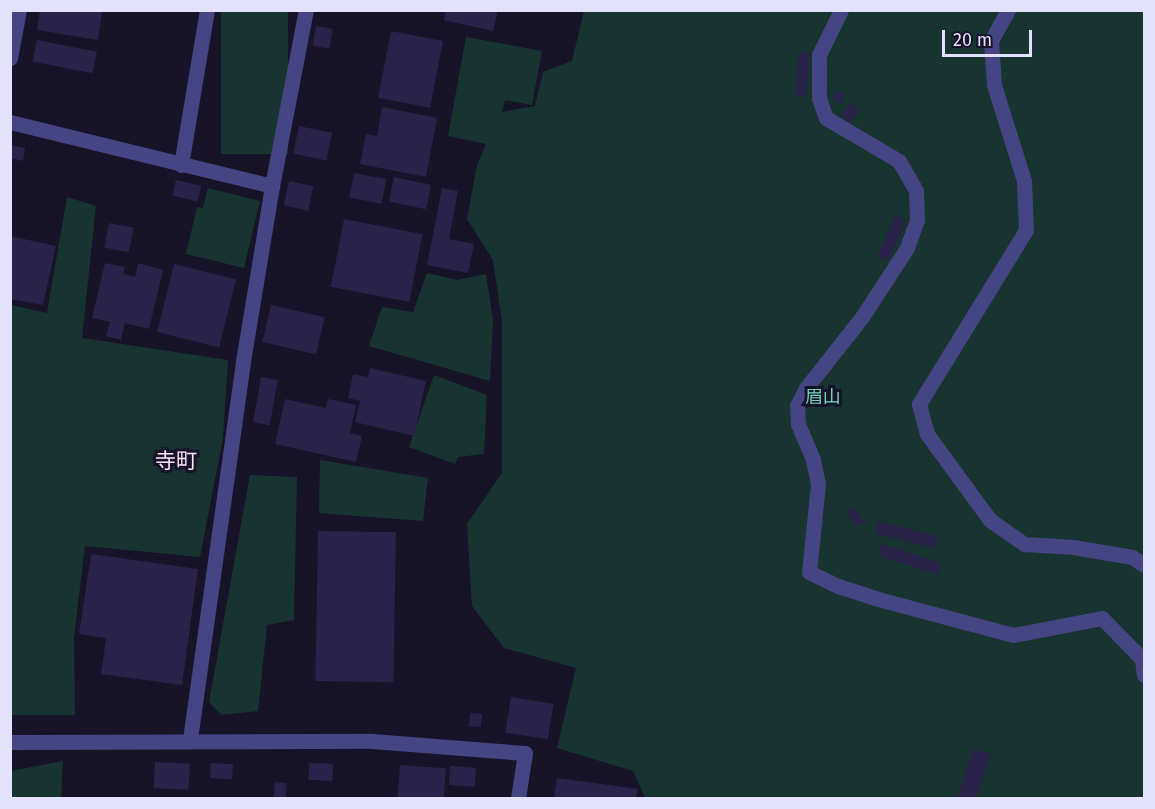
<!DOCTYPE html>
<meta charset="utf-8">
<style>
body{margin:0}
#map{position:relative;width:1155px;height:809px;overflow:hidden;background:#17142a;font-family:"Fira Sans","Noto Sans JP",sans-serif}
div>[style]{position:absolute}
.green>*{inset:0;background:#183431;transform-origin:0 0}
.building>*{inset:0;background:#292249;transform-origin:0 0}
.minor>*{height:15px;margin:-7.5px;padding:0 7.5px;transform-origin:7.5px;border-radius:7.5px;background:#454584}
span{translate:-50% -50%;white-space:nowrap;text-align:center;line-height:1.15;-webkit-text-stroke:6px #17142a;paint-order:stroke}
.park-label{font-size:18px;color:#73d6b9}
.quarter-label{font-size:21px;color:#fce3f4}
.frame{position:absolute;inset:0;border:12px solid #e3e1fc;pointer-events:none}
.scale{position:absolute;left:942px;top:30px;width:90px;height:27px;box-sizing:border-box;border:3px solid #e3e1fc;border-top:0;padding-left:8px;font-size:18px;line-height:21px;white-space:nowrap;color:#e3e1fc;-webkit-text-stroke:4px #17142a;paint-order:stroke}
</style>
<div id="map">
<div class="green">
<i style="left:221px;top:11px;width:67px;height:143px"></i>
<i style="clip-path:polygon(584px 11px,1144px 11px,1144px 798px,645px 798px,633px 771px,557px 748px,576px 668px,504px 648px,472px 606px,467px 524px,502px 473px,502px 321px,493px 260px,467px 219px,477px 165px,486px 144px,448px 136px,466px 37px,542px 51px,532px 105px,505px 100px,502px 112px,535px 106px,543px 72px,572px 61px)"></i>
<i style="clip-path:polygon(208px 188px,260px 201px,244px 268px,186px 254px,197px 207px,203px 208px)"></i>
<i style="clip-path:polygon(67px 197px,96px 206px,82px 338px,228px 360px,223px 438px,200px 557px,85px 546px,74px 637px,75px 715px,11px 715px,11px 305px,47px 313px)"></i>
<i style="clip-path:polygon(427px 273px,457px 280px,486px 274px,493px 321px,490px 381px,369px 346px,382px 307px,413px 312px)"></i>
<i style="clip-path:polygon(434px 375px,487px 395px,484px 454px,458px 457px,455px 464px,409px 447px)"></i>
<i style="clip-path:polygon(320px 460px,428px 478px,423px 521px,319px 513px)"></i>
<i style="clip-path:polygon(250px 475px,297px 477px,294px 620px,267px 625px,258px 711px,221px 715px,209px 702px)"></i>
<i style="clip-path:polygon(63px 761px,61px 798px,11px 798px,11px 771px)"></i>
</div>
<div class="building">
<i style="clip-path:polygon(40px 10px,102px 12px,98px 40px,37px 30px)"></i>
<i style="clip-path:polygon(446px 10px,498px 10px,493px 31px,444px 20px)"></i>
<i style="left:316px;top:26px;width:17px;height:20px;rotate:10deg"></i>
<i style="left:391px;top:31px;width:53px;height:68px;rotate:11deg"></i>
<i style="left:37px;top:40px;width:61px;height:22px;rotate:11deg"></i>
<i style="left:799px;top:52px;width:11px;height:43px;rotate:5deg"></i>
<i style="left:835px;top:91px;width:10px;height:10px;rotate:11deg"></i>
<i style="left:851px;top:103px;width:12px;height:16px;rotate:42deg"></i>
<i style="clip-path:polygon(382px 107px,437px 118px,426px 177px,360px 164px,366px 134px,377px 136px)"></i>
<i style="left:299px;top:126px;width:34px;height:28px;rotate:12deg"></i>
<i style="clip-path:polygon(10px 145px,25px 148px,23px 161px,10px 158px)"></i>
<i style="left:354px;top:173px;width:33px;height:25px;rotate:11deg"></i>
<i style="left:394px;top:177px;width:38px;height:25px;rotate:12deg"></i>
<i style="left:176px;top:180px;width:26px;height:16px;rotate:13deg"></i>
<i style="left:289px;top:181px;width:25px;height:25px;rotate:12deg"></i>
<i style="clip-path:polygon(442px 188px,458px 191px,449px 239px,474px 244px,468px 273px,427px 265px)"></i>
<i style="left:895px;top:216px;width:12px;height:44px;rotate:24deg"></i>
<i style="left:344px;top:219px;width:80px;height:69px;rotate:11deg"></i>
<i style="left:109px;top:223px;width:25px;height:25px;rotate:11deg"></i>
<i style="clip-path:polygon(10px 236px,56px 246px,43px 305px,10px 299px)"></i>
<i style="clip-path:polygon(105px 263px,125px 267px,123px 274px,135px 277px,138px 263px,163px 270px,149px 329px,125px 323px,121px 340px,106px 336px,110px 322px,92px 318px)"></i>
<i style="left:174px;top:264px;width:64px;height:70px;rotate:14deg"></i>
<i style="left:271px;top:305px;width:55px;height:38px;rotate:13deg"></i>
<i style="clip-path:polygon(370px 368px,426px 381px,414px 436px,355px 422px,360px 401px,348px 398px,353px 374px,368px 377px)"></i>
<i style="left:261px;top:377px;width:17px;height:46px;rotate:10deg"></i>
<i style="clip-path:polygon(285px 399px,326px 408px,328px 399px,356px 405px,350px 433px,362px 436px,356px 462px,275px 444px)"></i>
<i style="left:854px;top:507px;width:17px;height:9px;rotate:54deg"></i>
<i style="left:878px;top:521px;width:62px;height:13px;rotate:14deg"></i>
<i style="left:318px;top:531px;width:78px;height:150px;rotate:1deg"></i>
<i style="left:882px;top:544px;width:63px;height:12px;rotate:18deg"></i>
<i style="clip-path:polygon(91px 554px,198px 569px,182px 685px,101px 674px,106px 638px,79px 634px)"></i>
<i style="left:511px;top:697px;width:43px;height:36px;rotate:9deg"></i>
<i style="left:470px;top:713px;width:12px;height:13px;rotate:5deg"></i>
<i style="clip-path:polygon(973px 749px,991px 754px,976px 798px,957px 798px)"></i>
<i style="left:155px;top:762px;width:35px;height:26px;rotate:3deg"></i>
<i style="left:211px;top:763px;width:22px;height:15px;rotate:3deg"></i>
<i style="left:309px;top:763px;width:24px;height:17px;rotate:2deg"></i>
<i style="left:400px;top:765px;width:46px;height:33px;rotate:4deg"></i>
<i style="left:450px;top:766px;width:26px;height:19px;rotate:4deg"></i>
<i style="clip-path:polygon(557px 778px,638px 789px,636px 798px,554px 798px)"></i>
<i style="left:275px;top:782px;width:12px;height:16px;rotate:5deg"></i>
</div>
<div class="minor">
<i style="left:841px;top:10px;width:50px;rotate:116.1deg"></i>
<i style="left:819px;top:55px;width:43px;rotate:90deg"></i>
<i style="left:819px;top:98px;width:21px;rotate:71deg"></i>
<i style="left:826px;top:118px;width:85px;rotate:30.5deg"></i>
<i style="left:899px;top:161px;width:34px;rotate:60deg"></i>
<i style="left:916px;top:191px;width:29px;rotate:88deg"></i>
<i style="left:917px;top:220px;width:30px;rotate:110deg"></i>
<i style="left:907px;top:248px;width:82px;rotate:123.1deg"></i>
<i style="left:862px;top:317px;width:90px;rotate:128.3deg"></i>
<i style="left:806px;top:388px;width:20px;rotate:117deg"></i>
<i style="left:797px;top:406px;width:18px;rotate:87deg"></i>
<i style="left:798px;top:424px;width:39px;rotate:67deg"></i>
<i style="left:813px;top:460px;width:25px;rotate:78deg"></i>
<i style="left:818px;top:484px;width:88px;rotate:95.8deg"></i>
<i style="left:809px;top:572px;width:32px;rotate:26deg"></i>
<i style="left:838px;top:586px;width:42px;rotate:18deg"></i>
<i style="left:878px;top:599px;width:140px;rotate:14.9deg"></i>
<i style="left:1013px;top:635px;width:91px;rotate:-10.8deg"></i>
<i style="left:1102px;top:618px;width:57px;rotate:45.7deg"></i>
<i style="left:1142px;top:659px;width:16px;rotate:83deg"></i>
<i style="left:1008px;top:10px;width:35px;rotate:119deg"></i>
<i style="left:991px;top:41px;width:44px;rotate:86.1deg"></i>
<i style="left:994px;top:85px;width:101px;rotate:72.6deg"></i>
<i style="left:1024px;top:181px;width:49px;rotate:87.7deg"></i>
<i style="left:1026px;top:230px;width:204px;rotate:121.6deg"></i>
<i style="left:919px;top:404px;width:31px;rotate:75deg"></i>
<i style="left:927px;top:434px;width:107px;rotate:53.8deg"></i>
<i style="left:990px;top:520px;width:42px;rotate:35.2deg"></i>
<i style="left:1024px;top:544px;width:49px;rotate:3.5deg"></i>
<i style="left:1073px;top:547px;width:60px;rotate:9.6deg"></i>
<i style="left:1132px;top:557px;width:14px;rotate:34deg"></i>
<i style="left:10px;top:58px;width:49px;rotate:-79.4deg"></i>
<i style="left:10px;top:122px;width:270px;rotate:13.7deg"></i>
<i style="left:272px;top:186px;width:178px;rotate:99.4deg"></i>
<i style="left:243px;top:362px;width:383px;rotate:98deg"></i>
<i style="left:181px;top:165px;width:157px;rotate:-80.5deg"></i>
<i style="left:272px;top:186px;width:179px;rotate:-79.1deg"></i>
<i style="left:10px;top:742px;width:362px;rotate:-0.2deg"></i>
<i style="left:372px;top:741px;width:153px;rotate:4.5deg"></i>
<i style="left:525px;top:753px;width:46px;rotate:98.8deg"></i>
</div>
<div class="park-label">
<span style="left:823px;top:397px">眉山</span>
</div>
<div class="quarter-label">
<span style="left:176px;top:461px">寺町</span>
</div>
<div class="frame"></div>
<div class="scale">20 m</div>
</div>
